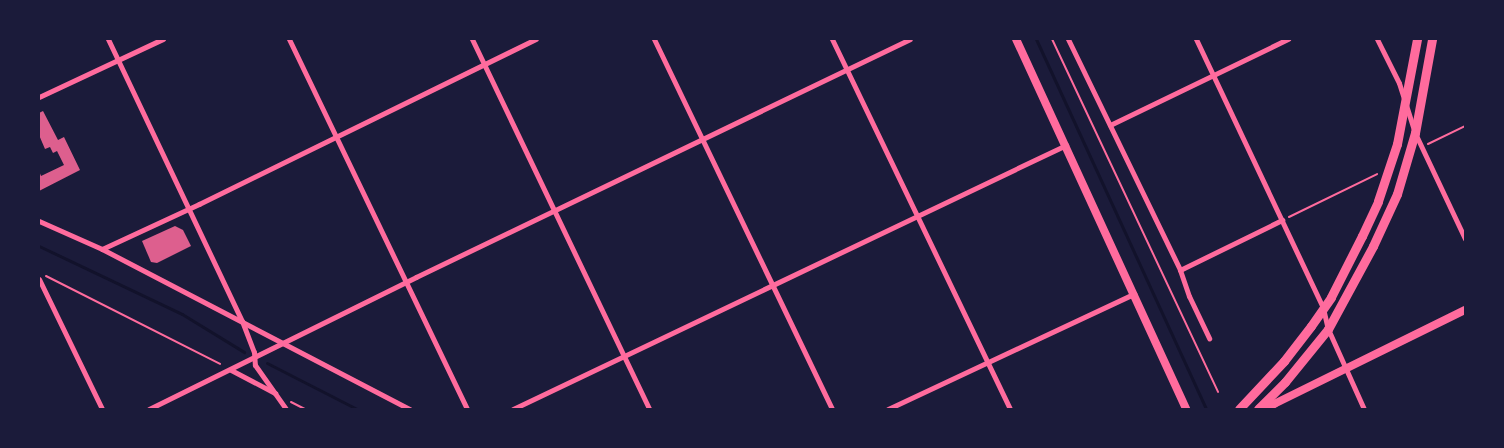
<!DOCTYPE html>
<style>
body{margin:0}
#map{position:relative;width:1504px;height:448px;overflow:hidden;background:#1b1b3a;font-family:Commissioner,sans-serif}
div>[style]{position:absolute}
.stream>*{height:3px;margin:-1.5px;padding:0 1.5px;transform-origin:1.5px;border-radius:1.5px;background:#12122b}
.building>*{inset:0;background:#dd5f8e}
.path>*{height:2px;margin:-1px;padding:0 1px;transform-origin:1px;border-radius:1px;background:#ff6b9d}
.minor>*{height:5px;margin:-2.5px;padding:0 2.5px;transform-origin:2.5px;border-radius:2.5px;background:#ff6b9d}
.tertiary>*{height:8px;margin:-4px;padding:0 4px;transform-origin:4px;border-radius:4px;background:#ff6b9d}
.secondary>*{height:9px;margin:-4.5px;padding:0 4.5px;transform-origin:4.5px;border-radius:4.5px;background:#ff6b9d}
span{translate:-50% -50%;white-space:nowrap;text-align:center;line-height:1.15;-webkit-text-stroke:5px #1b1b3a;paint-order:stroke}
.frame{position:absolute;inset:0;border:40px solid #1b1b3a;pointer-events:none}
</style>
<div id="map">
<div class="stream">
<i style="left:1036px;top:39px;width:407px;rotate:65.3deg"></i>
<i style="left:39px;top:246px;width:158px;rotate:25.4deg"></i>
<i style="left:182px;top:314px;width:73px;rotate:31.5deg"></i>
<i style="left:267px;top:363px;width:101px;rotate:27.1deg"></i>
</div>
<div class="building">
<i style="clip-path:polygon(43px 111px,58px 140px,64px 137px,80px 170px,39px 191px,39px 171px,41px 176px,64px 165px,57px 151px,53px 153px,50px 147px,45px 149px,39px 135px,39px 113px)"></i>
<i style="clip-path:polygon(175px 226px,183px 230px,191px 246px,157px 263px,151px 262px,142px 241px)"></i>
</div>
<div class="path">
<i style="left:1052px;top:39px;width:390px;rotate:64.8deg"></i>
<i style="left:1428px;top:144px;width:41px;rotate:-25.9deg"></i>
<i style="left:1289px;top:217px;width:98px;rotate:-26deg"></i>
<i style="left:46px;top:276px;width:195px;rotate:26.8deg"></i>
<i style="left:291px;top:402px;width:16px;rotate:27deg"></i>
</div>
<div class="minor">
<i style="left:108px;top:39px;width:312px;rotate:64.6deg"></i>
<i style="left:242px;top:321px;width:33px;rotate:69deg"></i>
<i style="left:254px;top:352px;width:13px;rotate:86deg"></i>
<i style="left:255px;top:365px;width:54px;rotate:54.8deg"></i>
<i style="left:289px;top:39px;width:411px;rotate:64.3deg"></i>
<i style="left:472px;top:39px;width:410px;rotate:64.4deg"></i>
<i style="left:654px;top:39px;width:411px;rotate:64.3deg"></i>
<i style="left:832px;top:39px;width:411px;rotate:64.3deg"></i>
<i style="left:1068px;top:39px;width:257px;rotate:64.1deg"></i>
<i style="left:1180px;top:270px;width:28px;rotate:71deg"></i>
<i style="left:1189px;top:296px;width:47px;rotate:64.5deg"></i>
<i style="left:1196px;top:39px;width:297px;rotate:64.7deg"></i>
<i style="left:1323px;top:308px;width:22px;rotate:77deg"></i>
<i style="left:1328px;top:329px;width:88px;rotate:65.8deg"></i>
<i style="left:1377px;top:39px;width:49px;rotate:63.4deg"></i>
<i style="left:1399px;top:83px;width:52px;rotate:72.3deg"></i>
<i style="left:1415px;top:133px;width:117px;rotate:64.7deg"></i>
<i style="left:39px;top:97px;width:137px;rotate:-25.1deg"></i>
<i style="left:1110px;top:125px;width:198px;rotate:-25.8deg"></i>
<i style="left:39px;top:221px;width:69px;rotate:24deg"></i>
<i style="left:102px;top:249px;width:347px;rotate:27.5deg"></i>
<i style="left:102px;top:249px;width:107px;rotate:-24.9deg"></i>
<i style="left:199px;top:204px;width:375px;rotate:-26.1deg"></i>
<i style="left:1180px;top:270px;width:114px;rotate:-26.1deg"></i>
<i style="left:39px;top:279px;width:144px;rotate:64.1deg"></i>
<i style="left:231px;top:370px;width:50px;rotate:27.6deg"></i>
<i style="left:149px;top:409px;width:298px;rotate:-26.3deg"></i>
<i style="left:416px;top:277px;width:548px;rotate:-25.72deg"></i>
<i style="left:513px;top:409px;width:613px;rotate:-25.52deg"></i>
<i style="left:888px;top:409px;width:272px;rotate:-25.1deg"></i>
</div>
<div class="tertiary">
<i style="left:1016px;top:39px;width:407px;rotate:65.3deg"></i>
<i style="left:1260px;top:408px;width:15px;rotate:-16deg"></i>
<i style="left:1274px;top:404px;width:213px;rotate:-26.2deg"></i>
</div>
<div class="secondary">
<i style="left:1239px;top:409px;width:66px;rotate:-46.8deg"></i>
<i style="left:1284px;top:361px;width:44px;rotate:-52.4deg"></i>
<i style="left:1311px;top:326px;width:35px;rotate:-55deg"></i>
<i style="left:1331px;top:297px;width:68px;rotate:-63.1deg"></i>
<i style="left:1362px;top:236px;width:38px;rotate:-65deg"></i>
<i style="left:1378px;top:201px;width:60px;rotate:-71.6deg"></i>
<i style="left:1397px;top:144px;width:107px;rotate:-79.2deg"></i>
<i style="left:1258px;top:409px;width:38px;rotate:-45deg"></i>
<i style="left:1285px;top:382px;width:68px;rotate:-50.9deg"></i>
<i style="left:1328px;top:329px;width:94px;rotate:-61.5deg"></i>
<i style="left:1373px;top:246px;width:57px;rotate:-65.2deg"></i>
<i style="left:1397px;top:194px;width:64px;rotate:-73.6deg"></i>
<i style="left:1415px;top:133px;width:96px;rotate:-79.7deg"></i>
</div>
<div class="frame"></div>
</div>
